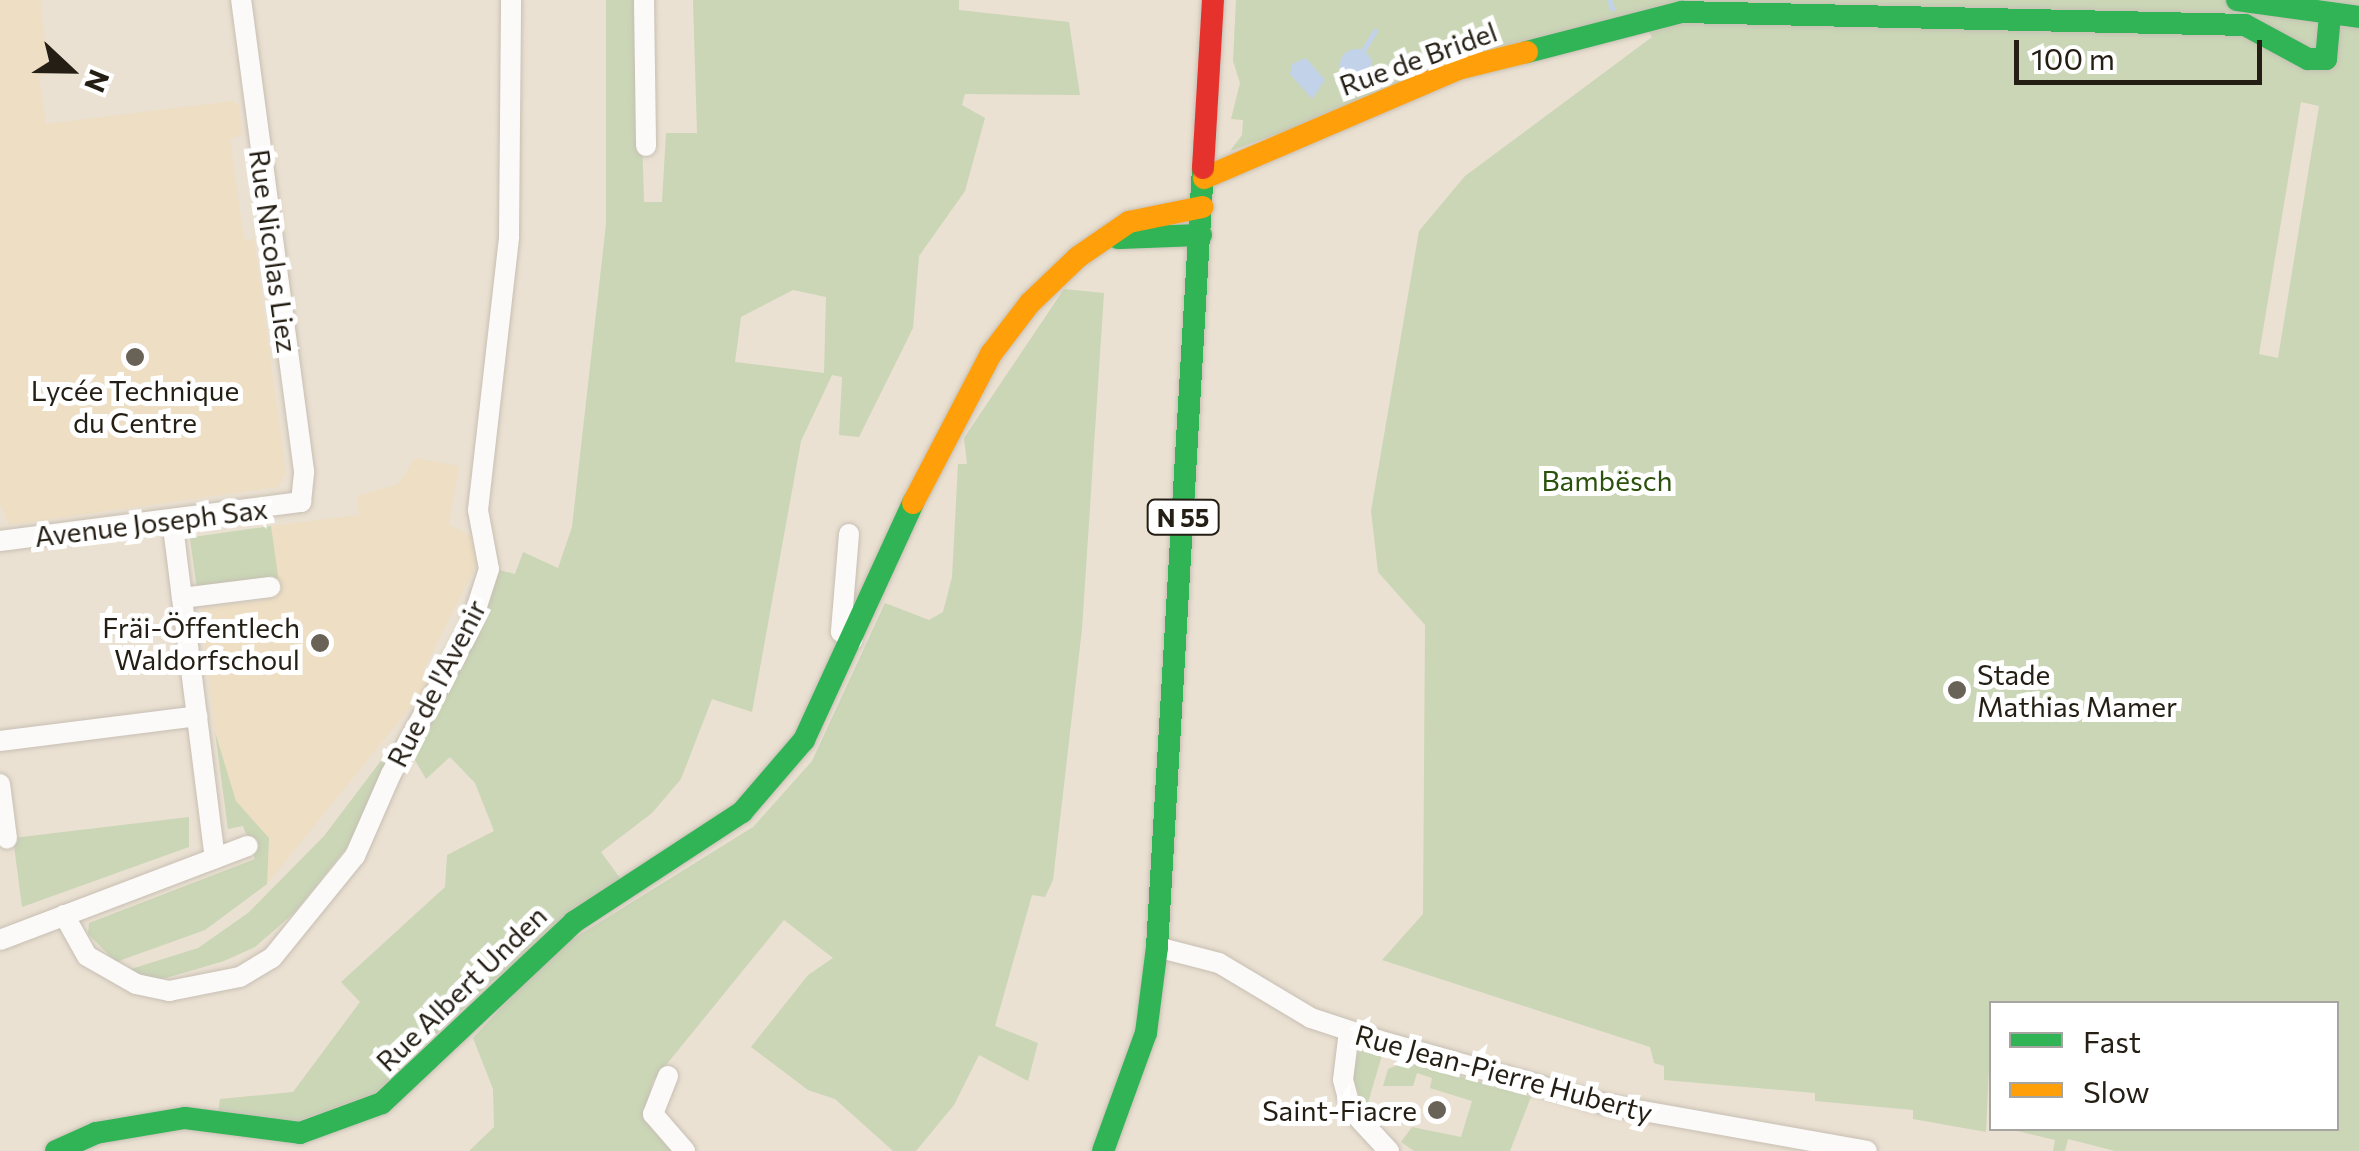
<!DOCTYPE html>
<meta charset="utf-8">
<style>
body{margin:0}
#map{position:relative;width:2359px;height:1151px;overflow:hidden;background:#eae1d2;font-family:Commissioner,sans-serif}
div>[style]{position:absolute}
.built>*{inset:0;background:#eddec4}
.green>*{inset:0;background:#cad6b6;transform-origin:0 0}
.water>*{inset:0;background:#c2d2e9}
.round{border-radius:50%}
.stream>*{height:5px;margin:-2.5px;padding:0 2.5px;transform-origin:2.5px;border-radius:2.5px;background:#c2d2e9}
.roads{filter:drop-shadow(0 0 2px #c7bfb4) drop-shadow(0 0 2px #c7bfb4)}
.street>*{height:20px;margin:-10px;padding:0 10px;transform-origin:10px;border-radius:10px;background:#fcfaf8}
.fast>*{height:22px;margin:-11px;padding:0 11px;transform-origin:11px;border-radius:11px;background:#30b455}
.slow>*{height:22px;margin:-11px;padding:0 11px;transform-origin:11px;border-radius:11px;background:#ff9f0a}
.jam>*{height:22px;margin:-11px;padding:0 11px;transform-origin:11px;border-radius:11px;background:#e5322d}
.dots>*{width:28px;height:28px;translate:-50% -50%;box-sizing:border-box;border:5px solid #fff;border-radius:50%}
span{translate:-50% -50%;white-space:nowrap;text-align:center;line-height:1.15;-webkit-text-stroke:10px #fff;paint-order:stroke}
.shield-label span{padding:2px 8px;background:#fff;border:2px solid;border-radius:8px;-webkit-text-stroke-width:0}
.shield-label{font-size:25px;color:#241e14;font-weight:700}
.street-label{font-size:28px;color:#241e14}
.poi-label{font-size:28px;color:#241e14}
.right{translate:-100% -50%;text-align:right}
.left{translate:0 -50%;text-align:left}
.park-label{font-size:28px;color:#2b520c}
.legend{position:absolute;left:1989px;top:1001px;width:350px;height:130px;box-sizing:border-box;background:#fff;border:2px solid #a7a5a1;margin:0;padding:12px 18px;list-style:none;font-size:30px;color:#241e14}
.legend li{display:flex;align-items:center;gap:20px;height:50px}
.legend b{width:50px;border:2px solid #a7a5a1}
.north{position:absolute;left:20px;top:20px;width:100px;height:100px;-webkit-text-stroke:8px #fff;paint-order:stroke;rotate:112deg;font-size:28px;font-weight:700;line-height:40px;text-align:center;color:#241e14}
.north::after{content:'';display:block;margin:auto;width:35px;height:45px;background:#241e14;clip-path:polygon(50% 0,100% 100%,50% 72%,0 100%)}
.scale{position:absolute;left:2014px;top:40px;width:248px;height:45px;box-sizing:border-box;border:5px solid #241e14;border-top:0;padding-left:12px;font-size:30px;line-height:35px;white-space:nowrap;color:#241e14;-webkit-text-stroke:8px #fff;paint-order:stroke}
</style>
<div id="map">
<div class="built">
<i style="clip-path:polygon(0 0,40px 0,49px 74px,39px 76px,46px 124px,232px 101px,239px 105px,242px 135px,230px 139px,244px 240px,254px 239px,286px 473px,278px 487px,9px 525px,0 504px)"></i>
<i style="clip-path:polygon(415px 458px,459px 466px,449px 525px,471px 536px,477px 564px,423px 671px,431px 675px,421px 694px,267px 884px,269px 838px,236px 801px,215px 732px,201px 608px,271px 599px,279px 589px,271px 526px,359px 515px,357px 496px,398px 484px)"></i>
</div>
<div class="green">
<i style="clip-path:polygon(evenodd,606px 0,638px 0,644px 202px,662px 202px,666px 133px,697px 133px,693px 0,959px 0,959px 10px,1069px 22px,1080px 95px,965px 94px,962px 105px,985px 118px,965px 191px,919px 256px,913px 328px,859px 437px,839px 435px,842px 377px,832px 375px,801px 441px,752px 712px,712px 699px,681px 779px,652px 813px,601px 852px,620px 878px,485px 987px,375px 1093px,298px 1121px,218px 1114px,220px 1099px,293px 1092px,360px 1002px,341px 982px,445px 887px,447px 855px,494px 831px,475px 783px,450px 757px,426px 779px,412px 755px,477px 637px,499px 570px,515px 574px,523px 552px,558px 568px,572px 527px,606px 224px,606px 0,793px 290px,826px 297px,824px 373px,735px 362px,741px 317px,793px 290px)"></i>
<i style="clip-path:polygon(evenodd,1236px 0,2359px 0,2359px 1151px,2115px 1151px,2068px 1139px,2065px 1151px,2053px 1151px,2055px 1140px,2017px 1131px,2336px 1128px,2336px 1004px,1992px 1004px,1986px 1132px,1913px 1119px,1913px 1110px,1815px 1101px,1815px 1093px,1664px 1080px,1664px 1066px,1654px 1063px,1650px 1047px,1382px 960px,1423px 914px,1425px 625px,1378px 572px,1371px 511px,1419px 231px,1465px 176px,1652px 37px,1642px 20px,1458px 69px,1230px 151px,1242px 135px,1243px 120px,1231px 119px,1240px 83px,1233px 61px,1236px 0,2301px 102px,2319px 106px,2278px 358px,2259px 354px,2301px 102px)"></i>
<i style="clip-path:polygon(1064px 289px,1104px 293px,1082px 629px,1053px 880px,1045px 897px,1032px 895px,995px 1026px,1038px 1043px,1028px 1081px,979px 1055px,954px 1105px,916px 1151px,893px 1151px,835px 1099px,808px 1090px,751px 1047px,808px 975px,833px 958px,784px 920px,653px 1081px,644px 1115px,676px 1151px,469px 1151px,494px 1127px,493px 1089px,473px 1038px,555px 950px,753px 827px,812px 761px,885px 603px,929px 620px,943px 612px,952px 577px,958px 464px,967px 464px,964px 438px)"></i>
<i style="left:271px;top:526px;width:53px;height:82px;rotate:82deg"></i>
<i style="clip-path:polygon(408px 725px,347px 847px,295px 912px,255px 947px,224px 961px,156px 981px,128px 970px,198px 948px,248px 913px,324px 836px)"></i>
<i style="clip-path:polygon(215px 732px,236px 801px,269px 838px,267px 884px,205px 930px,116px 962px,88px 934px,89px 923px,255px 859px,243px 826px,228px 829px)"></i>
<i style="clip-path:polygon(189px 817px,189px 847px,22px 907px,13px 838px)"></i>
<i style="clip-path:polygon(1367px 1050px,1382px 1055px,1365px 1113px,1353px 1076px,1358px 1052px)"></i>
<i style="clip-path:polygon(1407px 1061px,1531px 1097px,1510px 1151px,1414px 1151px,1401px 1142px,1412px 1127px,1461px 1137px,1472px 1101px,1430px 1088px,1432px 1078px,1417px 1073px,1413px 1086px,1383px 1086px,1388px 1069px)"></i>
</div>
<div class="water">
<i class="round" style="left:1340px;top:49px;width:32px;height:32px"></i>
<i style="clip-path:polygon(1306px 58px,1325px 80px,1312px 99px,1290px 74px,1292px 64px)"></i>
</div>
<div class="stream">
<i style="left:1609px;top:0;width:9px;rotate:69deg"></i>
<i style="left:1362px;top:52px;width:25px;rotate:-58deg"></i>
</div>
<div class="roads">
<div class="street">
<i style="left:644px;top:0;width:146px;rotate:89.2deg"></i>
<i style="left:172px;top:519px;width:342px;rotate:82.8deg"></i>
<i style="left:849px;top:534px;width:98px;rotate:94.7deg"></i>
<i style="left:841px;top:632px;width:14px;rotate:34deg"></i>
<i style="left:0;top:541px;width:304px;rotate:-7.4deg"></i>
<i style="left:301px;top:502px;width:31px;rotate:-84deg"></i>
<i style="left:304px;top:471px;width:475px;rotate:-97.6deg"></i>
<i style="left:182px;top:598px;width:89px;rotate:-7.1deg"></i>
<i style="left:0;top:741px;width:199px;rotate:-7.2deg"></i>
<i style="left:0;top:784px;width:55px;rotate:82.7deg"></i>
<i style="left:64px;top:915px;width:47px;rotate:60.7deg"></i>
<i style="left:87px;top:956px;width:56px;rotate:29.7deg"></i>
<i style="left:136px;top:984px;width:34px;rotate:12deg"></i>
<i style="left:169px;top:991px;width:72px;rotate:-11.2deg"></i>
<i style="left:240px;top:977px;width:37px;rotate:-31deg"></i>
<i style="left:272px;top:958px;width:132px;rotate:-50.9deg"></i>
<i style="left:355px;top:856px;width:90px;rotate:-66.3deg"></i>
<i style="left:391px;top:774px;width:163px;rotate:-61.4deg"></i>
<i style="left:469px;top:631px;width:65px;rotate:-72.1deg"></i>
<i style="left:489px;top:569px;width:60px;rotate:-100.6deg"></i>
<i style="left:478px;top:510px;width:275px;rotate:-83.5deg"></i>
<i style="left:509px;top:237px;width:237px;rotate:-89.5deg"></i>
<i style="left:0;top:940px;width:265px;rotate:-20.8deg"></i>
<i style="left:1157px;top:947px;width:64px;rotate:14.5deg"></i>
<i style="left:1219px;top:963px;width:107px;rotate:30.9deg"></i>
<i style="left:1311px;top:1018px;width:71px;rotate:18.2deg"></i>
<i style="left:1378px;top:1040px;width:235px;rotate:15.8deg"></i>
<i style="left:1604px;top:1104px;width:267px;rotate:10.1deg"></i>
<i style="left:1349px;top:1031px;width:49px;rotate:97deg"></i>
<i style="left:1343px;top:1080px;width:31px;rotate:75deg"></i>
<i style="left:1351px;top:1110px;width:56px;rotate:47.2deg"></i>
<i style="left:668px;top:1076px;width:41px;rotate:111.5deg"></i>
<i style="left:653px;top:1114px;width:49px;rotate:49.1deg"></i>
</div>
<div class="fast">
<i style="left:2237px;top:0;width:123px;rotate:7.9deg"></i>
<i style="left:1527px;top:52px;width:160px;rotate:-14.5deg"></i>
<i style="left:1682px;top:12px;width:563px;rotate:1.32deg"></i>
<i style="left:2245px;top:25px;width:72px;rotate:28.4deg"></i>
<i style="left:2308px;top:59px;width:18px"></i>
<i style="left:2326px;top:59px;width:44px;rotate:-84.8deg"></i>
<i style="left:1118px;top:238px;width:83px;rotate:-2.1deg"></i>
<i style="left:56px;top:1151px;width:44px;rotate:-24.2deg"></i>
<i style="left:96px;top:1133px;width:90px;rotate:-9.6deg"></i>
<i style="left:185px;top:1118px;width:116px;rotate:7.4deg"></i>
<i style="left:300px;top:1133px;width:87px;rotate:-20.1deg"></i>
<i style="left:382px;top:1103px;width:264px;rotate:-43.3deg"></i>
<i style="left:574px;top:922px;width:201px;rotate:-33.2deg"></i>
<i style="left:742px;top:812px;width:95px;rotate:-49.3deg"></i>
<i style="left:804px;top:740px;width:261px;rotate:-65.3deg"></i>
<i style="left:1103px;top:1151px;width:126px;rotate:-70deg"></i>
<i style="left:1146px;top:1033px;width:87px;rotate:-82.7deg"></i>
<i style="left:1157px;top:947px;width:780px;rotate:-86.62deg"></i>
</div>
<div class="slow">
<i style="left:1204px;top:178px;width:276px;rotate:-23.2deg"></i>
<i style="left:1458px;top:69px;width:71px;rotate:-13.8deg"></i>
<i style="left:913px;top:503px;width:168px;rotate:-62.4deg"></i>
<i style="left:991px;top:354px;width:64px;rotate:-52.6deg"></i>
<i style="left:1030px;top:303px;width:66px;rotate:-43.8deg"></i>
<i style="left:1078px;top:257px;width:62px;rotate:-34.5deg"></i>
<i style="left:1129px;top:222px;width:75px;rotate:-11.6deg"></i>
</div>
<div class="jam">
<i style="left:1203px;top:168px;width:168px;rotate:-86.6deg"></i>
</div>
</div>
<div class="dots">
<i style="left:135px;top:357px;background:#696256"></i>
<i style="left:320px;top:643px;background:#696256"></i>
<i style="left:1957px;top:690px;background:#696256"></i>
<i style="left:1437px;top:1110px;background:#696256"></i>
</div>
<div class="shield-label">
<span style="left:1183px;top:517px">N 55</span>
</div>
<div class="street-label">
<span style="left:1418px;top:58px;rotate:-20deg">Rue de Bridel</span>
<span style="left:274px;top:251px;rotate:82deg">Rue Nicolas Liez</span>
<span style="left:151px;top:522px;rotate:-7deg">Avenue Joseph Sax</span>
<span style="left:436px;top:683px;rotate:-63deg">Rue de l'Avenir</span>
<span style="left:461px;top:988px;rotate:-44deg">Rue Albert Unden</span>
<span style="left:1504px;top:1073px;rotate:15deg">Rue Jean-Pierre Huberty</span>
</div>
<div class="poi-label">
<span style="left:135px;top:406px">Lycée Technique<br>du Centre</span>
<span class="right" style="left:300px;top:643px">Fräi-Öffentlech<br>Waldorfschoul</span>
<span class="left" style="left:1977px;top:690px">Stade<br>Mathias Mamer</span>
<span class="right" style="left:1417px;top:1110px">Saint-Fiacre</span>
</div>
<div class="park-label">
<span style="left:1607px;top:480px">Bambësch</span>
</div>
<ul class="legend">
<li><b style="height:12px;background:#30b455"></b>Fast</li>
<li><b style="height:12px;background:#ff9f0a"></b>Slow</li>
</ul>
<div class="north">N</div>
<div class="scale">100 m</div>
</div>
